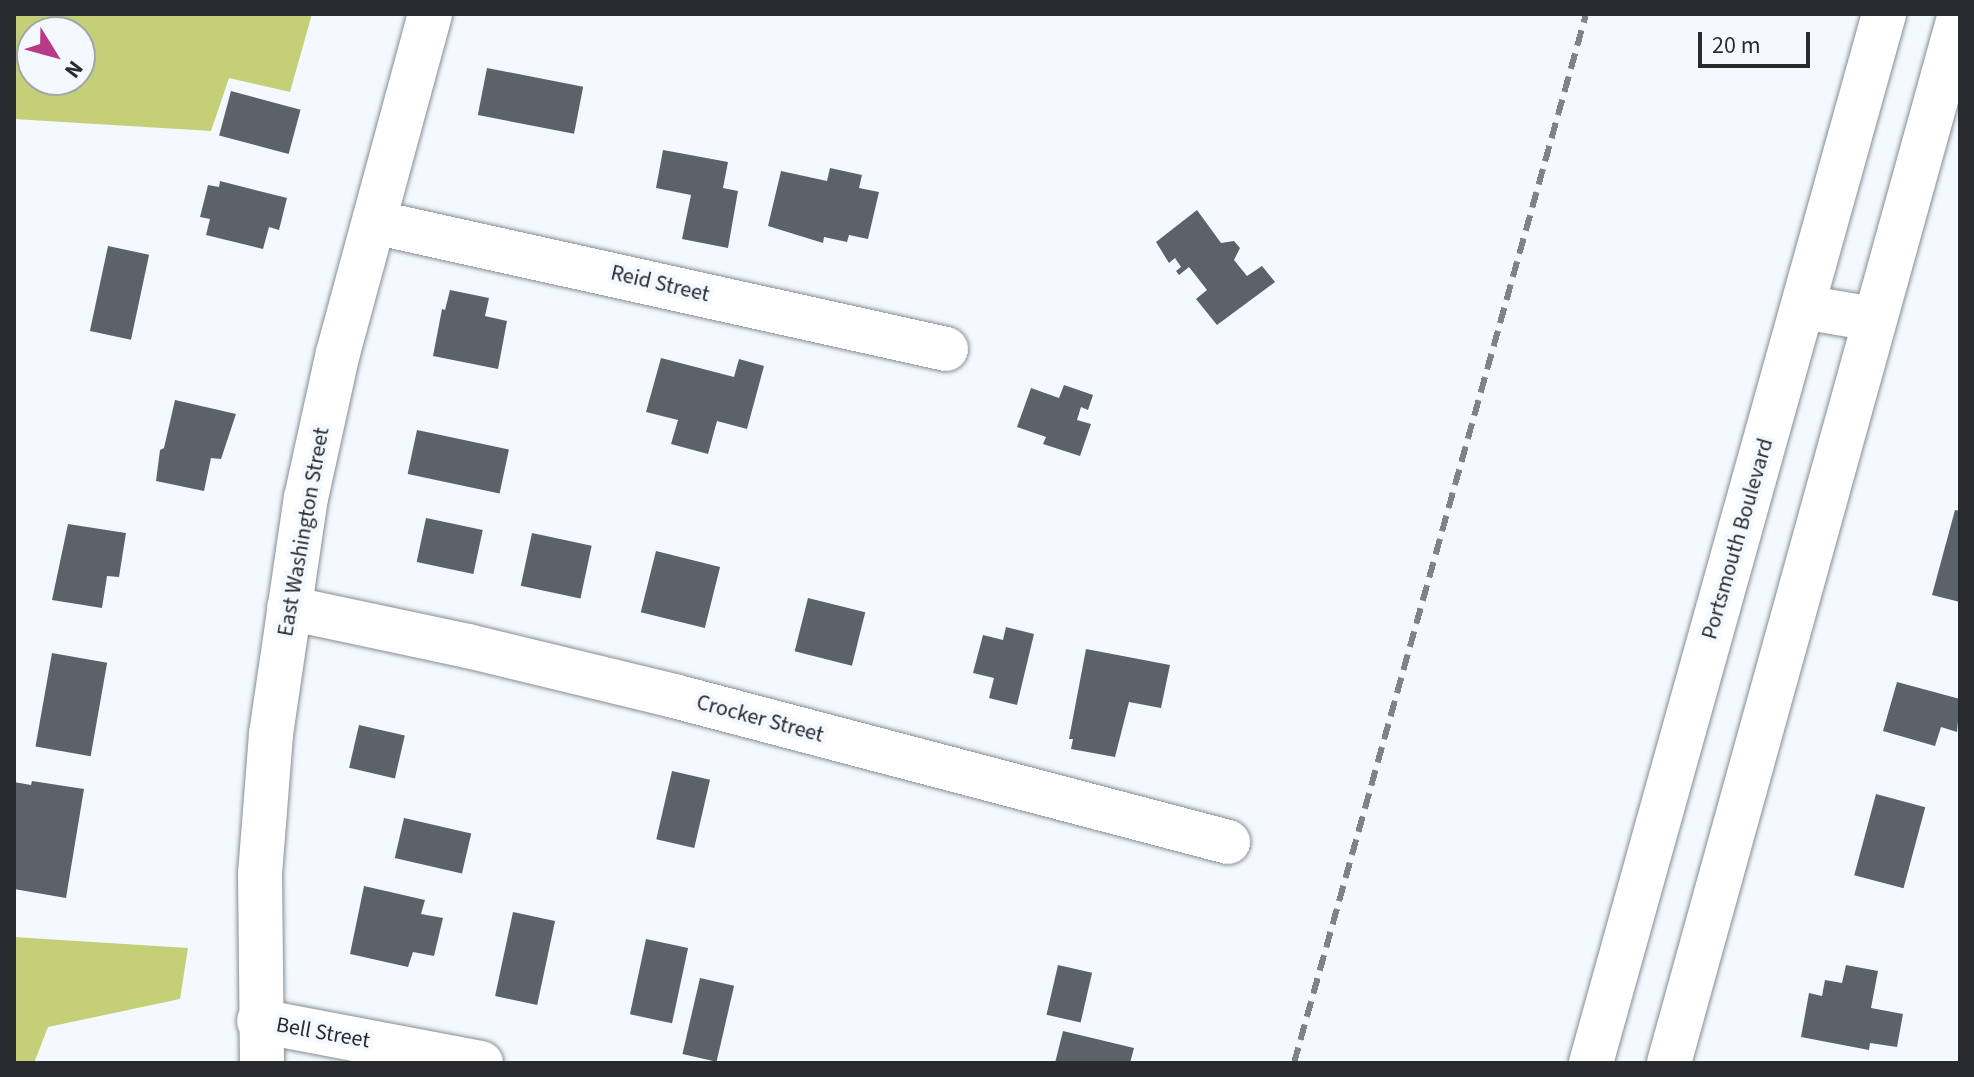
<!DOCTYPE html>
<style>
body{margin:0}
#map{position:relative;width:1974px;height:1077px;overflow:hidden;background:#f3f9ff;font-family:"Source Sans 3",sans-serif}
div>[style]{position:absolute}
.green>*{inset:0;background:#c4cf77}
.building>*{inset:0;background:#5c6269;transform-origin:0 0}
.roads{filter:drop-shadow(0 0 2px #878d94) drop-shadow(0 0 2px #878d94)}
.minor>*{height:44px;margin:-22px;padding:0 22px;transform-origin:22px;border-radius:22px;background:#fff}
.major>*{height:44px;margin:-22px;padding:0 22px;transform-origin:22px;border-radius:22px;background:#fff}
.rail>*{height:6px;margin-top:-3px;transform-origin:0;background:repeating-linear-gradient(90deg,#7f8387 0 16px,transparent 0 24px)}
span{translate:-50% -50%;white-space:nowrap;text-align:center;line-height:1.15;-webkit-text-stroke:8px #f3f9ff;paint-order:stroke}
.street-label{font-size:22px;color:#282a2d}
.frame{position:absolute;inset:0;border:16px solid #282a2d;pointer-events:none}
.north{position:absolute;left:16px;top:16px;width:80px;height:80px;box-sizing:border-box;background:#f3f9ff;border:2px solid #a2a6ab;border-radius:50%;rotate:127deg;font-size:22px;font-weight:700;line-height:32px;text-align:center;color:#282a2d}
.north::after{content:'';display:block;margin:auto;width:28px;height:36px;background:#b83985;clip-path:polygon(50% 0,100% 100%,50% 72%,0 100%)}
.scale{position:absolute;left:1698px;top:32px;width:112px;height:36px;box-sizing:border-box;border:4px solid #282a2d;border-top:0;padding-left:10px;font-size:24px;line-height:28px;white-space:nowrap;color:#282a2d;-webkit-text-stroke:6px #f3f9ff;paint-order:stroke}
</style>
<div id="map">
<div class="green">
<i style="clip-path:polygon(evenodd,14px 14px,312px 14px,290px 92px,229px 78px,211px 131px,14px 119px,14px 14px,32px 32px,80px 32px,80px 80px,32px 80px,32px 32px)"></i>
<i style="clip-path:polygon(14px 937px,188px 948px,180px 999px,48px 1027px,34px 1063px,14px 1063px)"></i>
</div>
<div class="building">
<i style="left:487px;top:68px;width:98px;height:48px;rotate:11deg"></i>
<i style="left:231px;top:91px;width:72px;height:46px;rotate:15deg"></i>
<i style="clip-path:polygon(663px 150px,728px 162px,723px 188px,738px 191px,728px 248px,682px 239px,691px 195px,656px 188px)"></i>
<i style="clip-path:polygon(830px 168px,862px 175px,859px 188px,879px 192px,868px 239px,849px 235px,847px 242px,824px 237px,823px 243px,768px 226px,781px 171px,827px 181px)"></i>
<i style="clip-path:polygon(220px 181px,287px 198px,279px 230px,269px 227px,263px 249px,206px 235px,210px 219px,200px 217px,208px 185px,219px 187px)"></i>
<i style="clip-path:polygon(1197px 210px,1221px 243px,1234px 241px,1240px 248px,1234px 260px,1247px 276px,1262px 266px,1275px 282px,1217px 325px,1196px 299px,1207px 290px,1189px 267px,1179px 275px,1176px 271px,1181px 267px,1175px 258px,1169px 263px,1156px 242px)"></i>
<i style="left:108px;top:246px;width:42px;height:87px;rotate:12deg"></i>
<i style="clip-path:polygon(450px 290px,489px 298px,485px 316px,507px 321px,498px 369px,433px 356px,442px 309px,445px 310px)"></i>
<i style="clip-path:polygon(661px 358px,734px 377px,739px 359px,764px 366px,747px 429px,717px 421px,708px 454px,671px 444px,678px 420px,646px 412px)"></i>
<i style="clip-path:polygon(1064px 385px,1093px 395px,1088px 410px,1081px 407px,1077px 420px,1091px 424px,1080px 456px,1043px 444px,1046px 437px,1017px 427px,1031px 388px,1059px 398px)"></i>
<i style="clip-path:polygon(175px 400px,236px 414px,221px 459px,211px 458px,204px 491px,156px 481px,160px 450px,164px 448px)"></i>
<i style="left:417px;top:430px;width:94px;height:45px;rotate:12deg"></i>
<i style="clip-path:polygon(1955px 510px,1960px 511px,1960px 602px,1932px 595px)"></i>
<i style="left:426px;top:518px;width:58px;height:45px;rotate:12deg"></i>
<i style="clip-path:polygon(68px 524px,126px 533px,119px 577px,107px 576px,102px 608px,52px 600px)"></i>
<i style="left:532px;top:533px;width:61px;height:54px;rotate:12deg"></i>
<i style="left:656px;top:551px;width:66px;height:63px;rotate:14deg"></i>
<i style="left:808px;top:598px;width:59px;height:55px;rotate:14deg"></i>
<i style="clip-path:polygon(1006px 627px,1034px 634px,1017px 705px,989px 698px,994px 678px,973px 673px,983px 635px,1003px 640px)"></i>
<i style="clip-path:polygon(1086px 649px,1170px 665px,1161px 708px,1129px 702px,1115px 757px,1071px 749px,1073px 739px,1069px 739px)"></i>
<i style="left:52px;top:653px;width:56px;height:95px;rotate:10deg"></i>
<i style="clip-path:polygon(1897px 682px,1960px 699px,1957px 732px,1941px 727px,1935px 746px,1883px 731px)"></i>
<i style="left:359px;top:725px;width:47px;height:44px;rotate:13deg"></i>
<i style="left:672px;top:771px;width:39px;height:70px;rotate:13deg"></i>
<i style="clip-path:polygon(32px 781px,84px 789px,66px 898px,14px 889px,14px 782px,31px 785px)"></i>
<i style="left:1876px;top:794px;width:51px;height:84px;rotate:15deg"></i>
<i style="left:404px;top:818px;width:69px;height:41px;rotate:13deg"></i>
<i style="clip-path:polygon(364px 886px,425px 900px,421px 914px,443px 918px,434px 956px,413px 952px,408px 967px,350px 954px)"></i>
<i style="left:513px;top:912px;width:43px;height:86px;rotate:12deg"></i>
<i style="left:646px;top:939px;width:43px;height:77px;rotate:12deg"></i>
<i style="left:1058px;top:965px;width:35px;height:51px;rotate:13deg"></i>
<i style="clip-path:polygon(1846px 965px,1878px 971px,1871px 1008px,1903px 1014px,1897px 1047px,1870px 1043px,1869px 1050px,1801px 1037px,1809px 993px,1822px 996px,1825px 980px,1842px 983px)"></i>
<i style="left:700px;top:978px;width:35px;height:78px;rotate:13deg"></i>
<i style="clip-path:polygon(1063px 1031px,1134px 1048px,1130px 1063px,1055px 1063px)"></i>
</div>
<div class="roads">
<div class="minor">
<i style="left:374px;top:222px;width:586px;rotate:12.52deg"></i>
<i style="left:1803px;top:307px;width:71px;rotate:9.7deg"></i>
<i style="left:289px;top:608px;width:183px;rotate:12deg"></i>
<i style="left:468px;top:646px;width:212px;rotate:13.6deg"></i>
<i style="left:674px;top:696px;width:573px;rotate:14.76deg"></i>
<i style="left:259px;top:1021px;width:226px;rotate:10.7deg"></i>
</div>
<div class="major">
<i style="left:262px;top:1063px;width:189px;rotate:-90.6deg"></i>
<i style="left:260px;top:874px;width:140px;rotate:-85.5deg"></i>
<i style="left:271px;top:734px;width:239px;rotate:-81.6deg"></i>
<i style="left:306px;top:498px;width:148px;rotate:-77.6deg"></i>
<i style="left:338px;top:353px;width:351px;rotate:-74.8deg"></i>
<i style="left:1591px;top:1063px;width:1089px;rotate:-74.39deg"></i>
<i style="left:1669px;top:1063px;width:1089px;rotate:-74.5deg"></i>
</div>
</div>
<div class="rail">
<i style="left:1294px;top:1063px;width:1089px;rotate:-74.44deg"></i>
</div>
<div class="street-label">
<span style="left:660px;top:284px;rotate:13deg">Reid Street</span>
<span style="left:304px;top:532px;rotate:-80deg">East Washington Street</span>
<span style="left:1738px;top:539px;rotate:-74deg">Portsmouth Boulevard</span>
<span style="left:760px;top:719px;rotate:15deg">Crocker Street</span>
<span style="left:323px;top:1033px;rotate:10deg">Bell Street</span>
</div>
<div class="frame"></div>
<div class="north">N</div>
<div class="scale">20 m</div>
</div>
